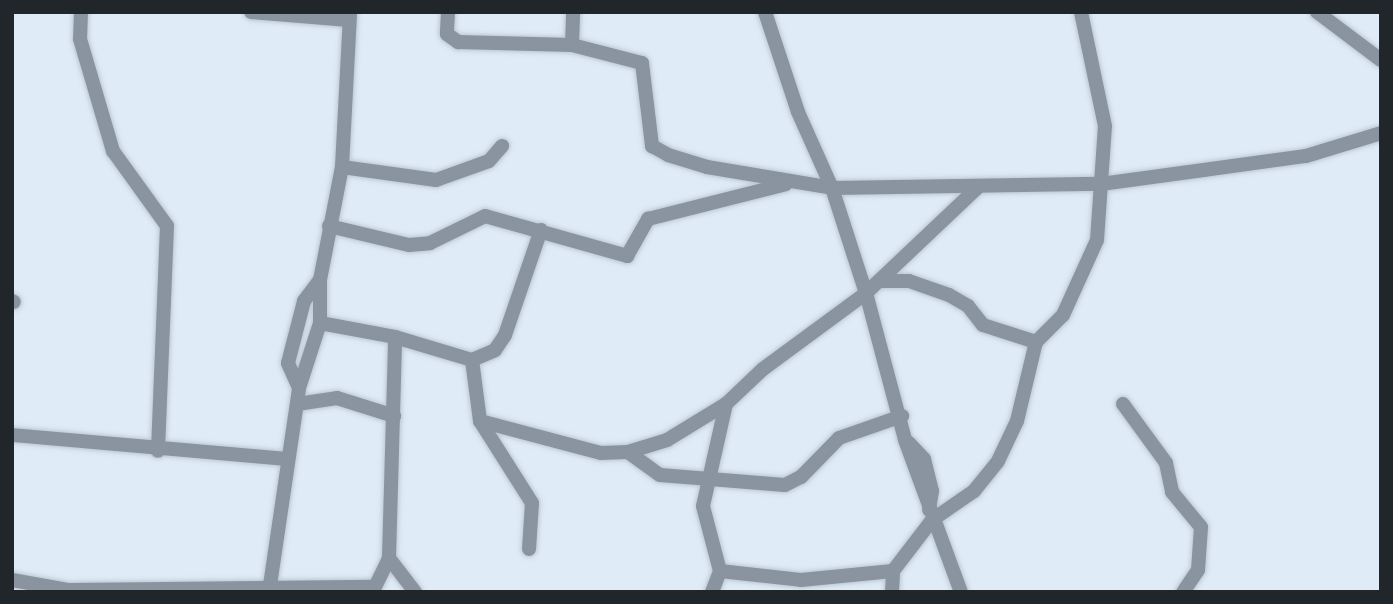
<!DOCTYPE html>
<style>
body{margin:0}
#map{position:relative;width:1393px;height:604px;overflow:hidden;background:#dfebf7;font-family:"Space Grotesk",sans-serif}
div>[style]{position:absolute}
.roads{filter:drop-shadow(0 0 2px #bdc8d2) drop-shadow(0 0 2px #bdc8d2)}
.minor>*{height:14px;margin:-7px;padding:0 7px;transform-origin:7px;border-radius:7px;background:#8994a0}
span{translate:-50% -50%;white-space:nowrap;text-align:center;line-height:1.15;-webkit-text-stroke:5px #f1f8ff;paint-order:stroke}
.frame{position:absolute;inset:0;border:14px solid #21262a;pointer-events:none}
</style>
<div id="map">
<div class="roads">
<div class="minor">
<i style="left:81px;top:12px;width:27px;rotate:92deg"></i>
<i style="left:80px;top:39px;width:117px;rotate:73.6deg"></i>
<i style="left:113px;top:151px;width:92px;rotate:54.2deg"></i>
<i style="left:167px;top:226px;width:225px;rotate:92.3deg"></i>
<i style="left:251px;top:12px;width:98px;rotate:4.7deg"></i>
<i style="left:448px;top:12px;width:22px;rotate:93deg"></i>
<i style="left:447px;top:34px;width:14px;rotate:36deg"></i>
<i style="left:458px;top:42px;width:114px;rotate:1.5deg"></i>
<i style="left:572px;top:45px;width:72px;rotate:14.4deg"></i>
<i style="left:642px;top:63px;width:84px;rotate:83.1deg"></i>
<i style="left:652px;top:146px;width:18px;rotate:29deg"></i>
<i style="left:668px;top:155px;width:41px;rotate:17.1deg"></i>
<i style="left:707px;top:167px;width:127px;rotate:9.5deg"></i>
<i style="left:832px;top:188px;width:269px;rotate:-0.9deg"></i>
<i style="left:1101px;top:184px;width:207px;rotate:-7.8deg"></i>
<i style="left:1306px;top:156px;width:78px;rotate:-17deg"></i>
<i style="left:765px;top:12px;width:105px;rotate:71.7deg"></i>
<i style="left:798px;top:112px;width:83px;rotate:65.9deg"></i>
<i style="left:832px;top:188px;width:110px;rotate:72.1deg"></i>
<i style="left:866px;top:293px;width:152px;rotate:75.1deg"></i>
<i style="left:905px;top:440px;width:162px;rotate:69.8deg"></i>
<i style="left:1317px;top:12px;width:80px;rotate:36.9deg"></i>
<i style="left:572px;top:45px;width:33px;rotate:-88deg"></i>
<i style="left:342px;top:167px;width:95px;rotate:7.9deg"></i>
<i style="left:436px;top:180px;width:56px;rotate:-19.7deg"></i>
<i style="left:489px;top:161px;width:20px;rotate:-49deg"></i>
<i style="left:329px;top:226px;width:82px;rotate:13.4deg"></i>
<i style="left:409px;top:245px;width:21px;rotate:-5deg"></i>
<i style="left:430px;top:243px;width:61px;rotate:-26.1deg"></i>
<i style="left:485px;top:216px;width:148px;rotate:15.7deg"></i>
<i style="left:627px;top:256px;width:43px;rotate:-60.4deg"></i>
<i style="left:648px;top:219px;width:142px;rotate:-14.2deg"></i>
<i style="left:879px;top:281px;width:30px"></i>
<i style="left:909px;top:281px;width:42px;rotate:19.3deg"></i>
<i style="left:949px;top:295px;width:22px;rotate:30deg"></i>
<i style="left:968px;top:306px;width:24px;rotate:52deg"></i>
<i style="left:983px;top:325px;width:56px;rotate:17.8deg"></i>
<i style="left:12px;top:301px;width:2px;rotate:27deg"></i>
<i style="left:320px;top:323px;width:76px;rotate:10.6deg"></i>
<i style="left:395px;top:337px;width:80px;rotate:16.6deg"></i>
<i style="left:472px;top:360px;width:62px;rotate:82.5deg"></i>
<i style="left:480px;top:421px;width:97px;rotate:57.6deg"></i>
<i style="left:532px;top:503px;width:46px;rotate:93.7deg"></i>
<i style="left:472px;top:360px;width:25px;rotate:-23deg"></i>
<i style="left:495px;top:350px;width:18px;rotate:-56deg"></i>
<i style="left:505px;top:335px;width:111px;rotate:-71.1deg"></i>
<i style="left:299px;top:388px;width:27px;rotate:-114deg"></i>
<i style="left:288px;top:363px;width:64px;rotate:-75.5deg"></i>
<i style="left:304px;top:301px;width:26px;rotate:-53deg"></i>
<i style="left:297px;top:404px;width:40px;rotate:-8.5deg"></i>
<i style="left:337px;top:398px;width:60px;rotate:17.5deg"></i>
<i style="left:1123px;top:404px;width:73px;rotate:53.9deg"></i>
<i style="left:1166px;top:463px;width:30px;rotate:78deg"></i>
<i style="left:1172px;top:492px;width:45px;rotate:50.4deg"></i>
<i style="left:1201px;top:527px;width:43px;rotate:94deg"></i>
<i style="left:1198px;top:570px;width:27px;rotate:124deg"></i>
<i style="left:480px;top:421px;width:125px;rotate:14.8deg"></i>
<i style="left:601px;top:453px;width:27px;rotate:-2deg"></i>
<i style="left:628px;top:452px;width:41px;rotate:-17.1deg"></i>
<i style="left:667px;top:440px;width:69px;rotate:-31.4deg"></i>
<i style="left:726px;top:404px;width:51px;rotate:-43.4deg"></i>
<i style="left:763px;top:369px;width:128px;rotate:-36.4deg"></i>
<i style="left:866px;top:293px;width:154px;rotate:-43.4deg"></i>
<i style="left:12px;top:435px;width:275px;rotate:5deg"></i>
<i style="left:909px;top:443px;width:22px;rotate:47deg"></i>
<i style="left:924px;top:459px;width:33px;rotate:76deg"></i>
<i style="left:932px;top:491px;width:19px;rotate:99deg"></i>
<i style="left:628px;top:452px;width:39px;rotate:36deg"></i>
<i style="left:660px;top:475px;width:125px;rotate:4.6deg"></i>
<i style="left:785px;top:485px;width:18px;rotate:-27deg"></i>
<i style="left:801px;top:477px;width:54px;rotate:-45.7deg"></i>
<i style="left:839px;top:438px;width:67px;rotate:-19.2deg"></i>
<i style="left:389px;top:558px;width:43px;rotate:52.6deg"></i>
<i style="left:720px;top:571px;width:81px;rotate:6.3deg"></i>
<i style="left:801px;top:580px;width:92px;rotate:-5.6deg"></i>
<i style="left:12px;top:580px;width:58px;rotate:10deg"></i>
<i style="left:69px;top:590px;width:306px;rotate:-0.6deg"></i>
<i style="left:375px;top:587px;width:32px;rotate:-64deg"></i>
<i style="left:389px;top:558px;width:221px;rotate:-88.4deg"></i>
<i style="left:269px;top:592px;width:206px;rotate:-81.6deg"></i>
<i style="left:299px;top:388px;width:68px;rotate:-72.1deg"></i>
<i style="left:320px;top:323px;width:43px;rotate:-90deg"></i>
<i style="left:320px;top:280px;width:115px;rotate:-79deg"></i>
<i style="left:342px;top:167px;width:155px;rotate:-87deg"></i>
<i style="left:712px;top:592px;width:22px;rotate:-69deg"></i>
<i style="left:720px;top:571px;width:67px;rotate:-104.7deg"></i>
<i style="left:703px;top:506px;width:105px;rotate:-77.3deg"></i>
<i style="left:892px;top:592px;width:21px;rotate:-87deg"></i>
<i style="left:893px;top:571px;width:64px;rotate:-52.6deg"></i>
<i style="left:932px;top:520px;width:51px;rotate:-34.6deg"></i>
<i style="left:974px;top:491px;width:38px;rotate:-51deg"></i>
<i style="left:998px;top:461px;width:44px;rotate:-64.6deg"></i>
<i style="left:1017px;top:421px;width:81px;rotate:-76.5deg"></i>
<i style="left:1036px;top:342px;width:38px;rotate:-45deg"></i>
<i style="left:1063px;top:315px;width:82px;rotate:-65.6deg"></i>
<i style="left:1097px;top:240px;width:114px;rotate:-86deg"></i>
<i style="left:1105px;top:126px;width:116px;rotate:-101.9deg"></i>
</div>
</div>
<div class="frame"></div>
</div>
